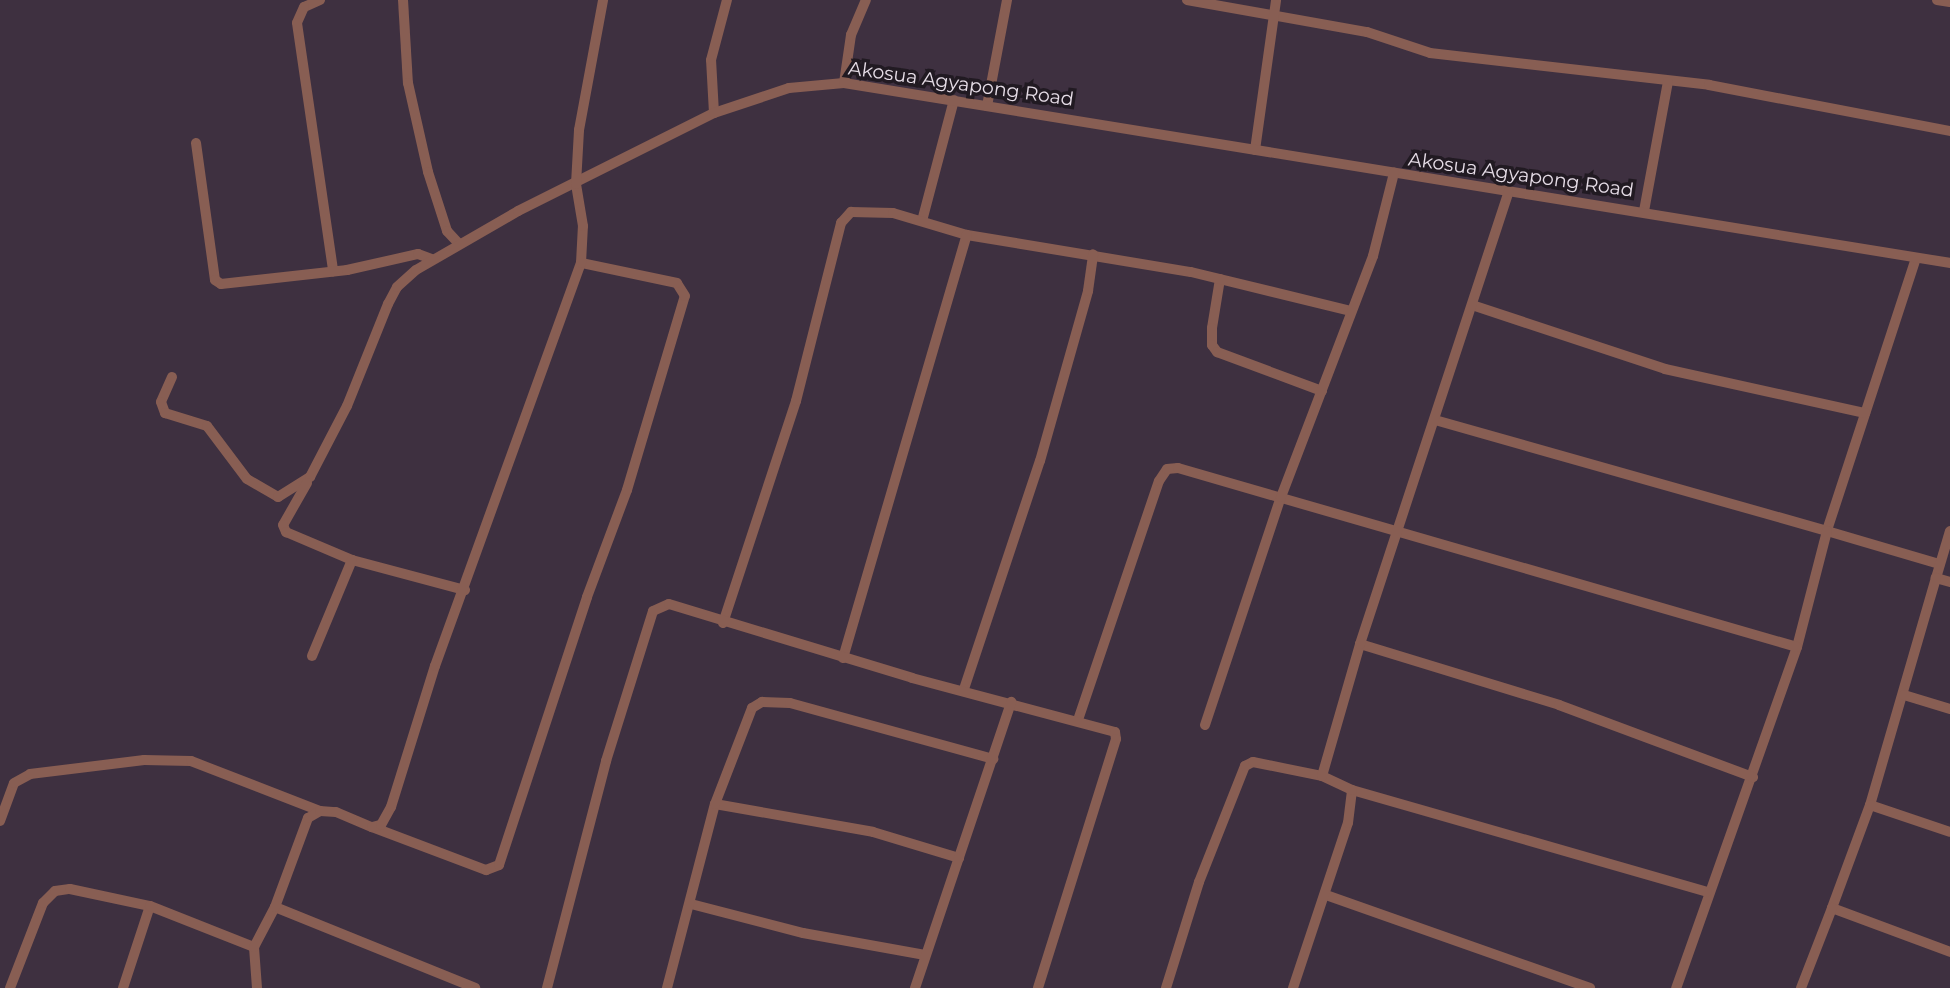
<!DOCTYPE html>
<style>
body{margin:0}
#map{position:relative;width:1950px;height:988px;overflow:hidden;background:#3e3040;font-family:Montserrat,sans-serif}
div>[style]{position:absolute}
.minor>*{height:10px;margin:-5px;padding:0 5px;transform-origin:5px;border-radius:5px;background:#885e53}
span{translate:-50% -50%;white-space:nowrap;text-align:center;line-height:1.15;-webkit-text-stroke:7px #211a22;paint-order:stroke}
.street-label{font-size:19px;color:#e6dde7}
</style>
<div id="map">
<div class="minor">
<i style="left:320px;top:0;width:17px;rotate:156deg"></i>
<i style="left:304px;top:7px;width:17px;rotate:114deg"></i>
<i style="left:297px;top:23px;width:251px;rotate:81.7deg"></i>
<i style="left:403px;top:0;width:83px;rotate:86.6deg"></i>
<i style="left:408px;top:83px;width:91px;rotate:77.3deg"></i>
<i style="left:428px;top:172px;width:62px;rotate:72.1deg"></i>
<i style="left:447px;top:231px;width:18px;rotate:47deg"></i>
<i style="left:1187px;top:0;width:183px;rotate:10.1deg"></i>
<i style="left:1367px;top:32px;width:66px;rotate:18.4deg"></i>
<i style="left:1430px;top:53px;width:281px;rotate:6.5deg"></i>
<i style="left:1709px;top:85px;width:245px;rotate:10.8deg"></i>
<i style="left:1937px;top:0;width:13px;rotate:9deg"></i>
<i style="left:844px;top:83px;width:49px;rotate:-81.7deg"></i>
<i style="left:851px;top:35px;width:38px;rotate:-67deg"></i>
<i style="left:987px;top:106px;width:108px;rotate:-79.3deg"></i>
<i style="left:714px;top:113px;width:53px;rotate:-93.2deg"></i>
<i style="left:711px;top:60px;width:62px;rotate:-75.1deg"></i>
<i style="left:196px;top:143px;width:138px;rotate:82.1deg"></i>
<i style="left:215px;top:280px;width:7px;rotate:34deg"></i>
<i style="left:221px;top:284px;width:127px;rotate:-6.3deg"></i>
<i style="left:347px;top:270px;width:73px;rotate:-12.7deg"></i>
<i style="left:418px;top:254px;width:15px;rotate:20deg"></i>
<i style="left:1255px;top:150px;width:151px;rotate:-82deg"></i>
<i style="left:1644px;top:211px;width:131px;rotate:-79.5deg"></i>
<i style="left:922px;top:221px;width:125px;rotate:-75.2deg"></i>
<i style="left:1916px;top:258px;width:287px;rotate:108.1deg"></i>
<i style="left:1827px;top:531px;width:117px;rotate:16.4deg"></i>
<i style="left:1220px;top:279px;width:50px;rotate:99.3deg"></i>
<i style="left:1212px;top:328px;width:17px;rotate:90deg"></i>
<i style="left:1212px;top:345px;width:9px;rotate:54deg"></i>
<i style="left:1217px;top:352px;width:112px;rotate:20.4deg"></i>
<i style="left:1472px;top:305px;width:203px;rotate:18.3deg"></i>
<i style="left:1665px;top:369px;width:205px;rotate:12.4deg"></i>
<i style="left:172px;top:377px;width:27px;rotate:114deg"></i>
<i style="left:161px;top:402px;width:12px;rotate:70deg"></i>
<i style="left:165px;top:413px;width:44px;rotate:17.2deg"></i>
<i style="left:207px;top:426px;width:66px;rotate:53deg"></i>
<i style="left:247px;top:479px;width:36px;rotate:30deg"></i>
<i style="left:278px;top:497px;width:38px;rotate:-32deg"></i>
<i style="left:310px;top:477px;width:80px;rotate:-62.5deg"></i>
<i style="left:347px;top:406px;width:110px;rotate:-68.1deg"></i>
<i style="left:388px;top:304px;width:19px;rotate:-62deg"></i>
<i style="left:397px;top:287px;width:25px;rotate:-42deg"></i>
<i style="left:416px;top:270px;width:118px;rotate:-30deg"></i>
<i style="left:518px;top:211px;width:219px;rotate:-26.6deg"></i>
<i style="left:714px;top:113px;width:79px;rotate:-18.4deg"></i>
<i style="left:789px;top:88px;width:55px;rotate:-5.2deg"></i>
<i style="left:844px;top:83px;width:1121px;rotate:9.24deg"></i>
<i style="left:1435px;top:420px;width:407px;rotate:15.8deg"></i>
<i style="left:1827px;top:531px;width:120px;rotate:104.5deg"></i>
<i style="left:1797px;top:647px;width:362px;rotate:109.5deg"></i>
<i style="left:307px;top:483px;width:48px;rotate:119.7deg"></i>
<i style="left:283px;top:525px;width:8px;rotate:67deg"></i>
<i style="left:286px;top:532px;width:72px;rotate:23deg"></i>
<i style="left:352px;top:560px;width:117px;rotate:14.9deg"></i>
<i style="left:1936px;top:578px;width:49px;rotate:-73.4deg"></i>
<i style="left:1950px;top:582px;width:15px;rotate:-164deg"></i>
<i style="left:1936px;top:578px;width:236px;rotate:106.2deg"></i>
<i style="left:1870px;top:805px;width:110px;rotate:110.3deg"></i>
<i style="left:1832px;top:908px;width:126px;rotate:20.4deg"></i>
<i style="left:723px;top:623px;width:234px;rotate:-71.8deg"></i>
<i style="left:796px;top:401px;width:184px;rotate:-75.8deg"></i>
<i style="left:841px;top:223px;width:15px;rotate:-48deg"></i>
<i style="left:851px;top:212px;width:42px;rotate:1.4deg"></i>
<i style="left:893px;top:213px;width:77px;rotate:16.6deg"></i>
<i style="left:967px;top:235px;width:227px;rotate:9.4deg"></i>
<i style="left:1191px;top:272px;width:165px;rotate:13.7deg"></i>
<i style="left:1360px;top:644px;width:208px;rotate:17deg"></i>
<i style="left:1559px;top:705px;width:207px;rotate:20.4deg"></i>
<i style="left:312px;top:656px;width:104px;rotate:-67.4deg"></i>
<i style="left:843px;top:658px;width:441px;rotate:-73.7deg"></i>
<i style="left:964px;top:689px;width:240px;rotate:-71.6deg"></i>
<i style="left:1040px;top:461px;width:177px;rotate:-74.2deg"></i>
<i style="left:1088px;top:291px;width:37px;rotate:-82deg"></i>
<i style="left:1904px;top:695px;width:48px;rotate:16.9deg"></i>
<i style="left:1078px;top:720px;width:252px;rotate:-71.3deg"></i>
<i style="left:1159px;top:481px;width:14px;rotate:-56deg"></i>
<i style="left:1167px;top:469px;width:11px;rotate:-5deg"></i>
<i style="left:1178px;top:468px;width:644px;rotate:16.13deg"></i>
<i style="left:1205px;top:725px;width:240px;rotate:-71.6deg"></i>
<i style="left:1281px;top:497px;width:258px;rotate:-69.1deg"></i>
<i style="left:1373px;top:256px;width:86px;rotate:-75.8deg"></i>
<i style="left:1352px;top:790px;width:369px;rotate:16deg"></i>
<i style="left:715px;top:804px;width:160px;rotate:10deg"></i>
<i style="left:873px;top:832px;width:90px;rotate:16.8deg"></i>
<i style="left:1870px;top:805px;width:84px;rotate:18.6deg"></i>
<i style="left:0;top:821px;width:40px;rotate:-69.8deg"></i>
<i style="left:14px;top:783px;width:18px;rotate:-29deg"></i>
<i style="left:30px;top:774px;width:115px;rotate:-7deg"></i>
<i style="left:144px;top:760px;width:47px;rotate:1.2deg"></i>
<i style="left:191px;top:761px;width:138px;rotate:21.2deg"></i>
<i style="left:372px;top:827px;width:122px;rotate:20.7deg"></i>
<i style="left:486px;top:870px;width:14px;rotate:-21deg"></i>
<i style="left:499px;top:865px;width:282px;rotate:-71.8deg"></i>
<i style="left:587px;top:597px;width:114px;rotate:-69.5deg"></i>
<i style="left:627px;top:490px;width:202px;rotate:-73.4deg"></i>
<i style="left:685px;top:296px;width:15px;rotate:-122deg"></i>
<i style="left:677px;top:283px;width:98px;rotate:-168.2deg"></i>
<i style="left:1326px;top:895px;width:280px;rotate:19.4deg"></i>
<i style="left:691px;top:904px;width:116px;rotate:14.5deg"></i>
<i style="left:803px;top:933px;width:124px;rotate:10.2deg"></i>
<i style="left:275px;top:907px;width:216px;rotate:22deg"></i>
<i style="left:10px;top:988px;width:91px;rotate:-68.8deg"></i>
<i style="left:43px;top:903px;width:17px;rotate:-45deg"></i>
<i style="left:55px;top:891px;width:15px;rotate:-8deg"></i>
<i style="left:70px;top:889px;width:82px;rotate:12deg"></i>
<i style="left:123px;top:988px;width:86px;rotate:-71.8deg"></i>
<i style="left:150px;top:906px;width:112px;rotate:21.5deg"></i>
<i style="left:257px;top:988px;width:41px;rotate:-94.2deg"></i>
<i style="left:254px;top:947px;width:45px;rotate:-62.3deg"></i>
<i style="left:275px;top:907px;width:95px;rotate:-69.7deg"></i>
<i style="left:308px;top:818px;width:14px;rotate:-30deg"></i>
<i style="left:320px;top:811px;width:16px;rotate:4deg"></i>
<i style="left:336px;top:812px;width:39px;rotate:23deg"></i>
<i style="left:372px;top:827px;width:9px;rotate:-13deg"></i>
<i style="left:381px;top:825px;width:21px;rotate:-61deg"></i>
<i style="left:391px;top:807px;width:148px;rotate:-72.7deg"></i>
<i style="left:435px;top:666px;width:429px;rotate:-70.1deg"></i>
<i style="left:581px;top:263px;width:37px;rotate:-87deg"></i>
<i style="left:583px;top:226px;width:43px;rotate:-99.5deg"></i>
<i style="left:576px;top:184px;width:54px;rotate:-86.8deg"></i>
<i style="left:579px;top:130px;width:132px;rotate:-79.5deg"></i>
<i style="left:547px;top:988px;width:235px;rotate:-75.4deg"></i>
<i style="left:606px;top:761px;width:157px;rotate:-72.6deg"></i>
<i style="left:653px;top:611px;width:17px;rotate:-24deg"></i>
<i style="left:669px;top:604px;width:254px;rotate:16.9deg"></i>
<i style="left:912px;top:678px;width:210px;rotate:14.9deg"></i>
<i style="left:1115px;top:732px;width:7px;rotate:82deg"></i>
<i style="left:1116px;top:739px;width:261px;rotate:107.4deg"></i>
<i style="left:667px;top:988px;width:190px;rotate:-75.4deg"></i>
<i style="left:715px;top:804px;width:103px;rotate:-68.9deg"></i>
<i style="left:752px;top:708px;width:12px;rotate:-31deg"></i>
<i style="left:762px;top:702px;width:28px;rotate:2deg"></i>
<i style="left:790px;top:703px;width:211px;rotate:15.4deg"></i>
<i style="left:915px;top:988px;width:302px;rotate:-71.4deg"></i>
<i style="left:1166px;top:988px;width:111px;rotate:-72.7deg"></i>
<i style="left:1199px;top:882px;width:125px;rotate:-68.4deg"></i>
<i style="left:1245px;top:766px;width:9px;rotate:-27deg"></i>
<i style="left:1253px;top:762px;width:70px;rotate:11.5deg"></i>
<i style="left:1293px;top:988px;width:174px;rotate:-71.6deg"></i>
<i style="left:1348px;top:823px;width:33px;rotate:-83deg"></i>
<i style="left:1352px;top:790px;width:33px;rotate:-155deg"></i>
<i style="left:1322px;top:776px;width:137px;rotate:-73.9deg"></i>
<i style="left:1360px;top:644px;width:476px;rotate:-71.8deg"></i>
<i style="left:1801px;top:988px;width:86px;rotate:-68.8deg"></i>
</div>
<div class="street-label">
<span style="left:961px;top:84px;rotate:8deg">Akosua Agyapong Road</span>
<span style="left:1521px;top:175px;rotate:8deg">Akosua Agyapong Road</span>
</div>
</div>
